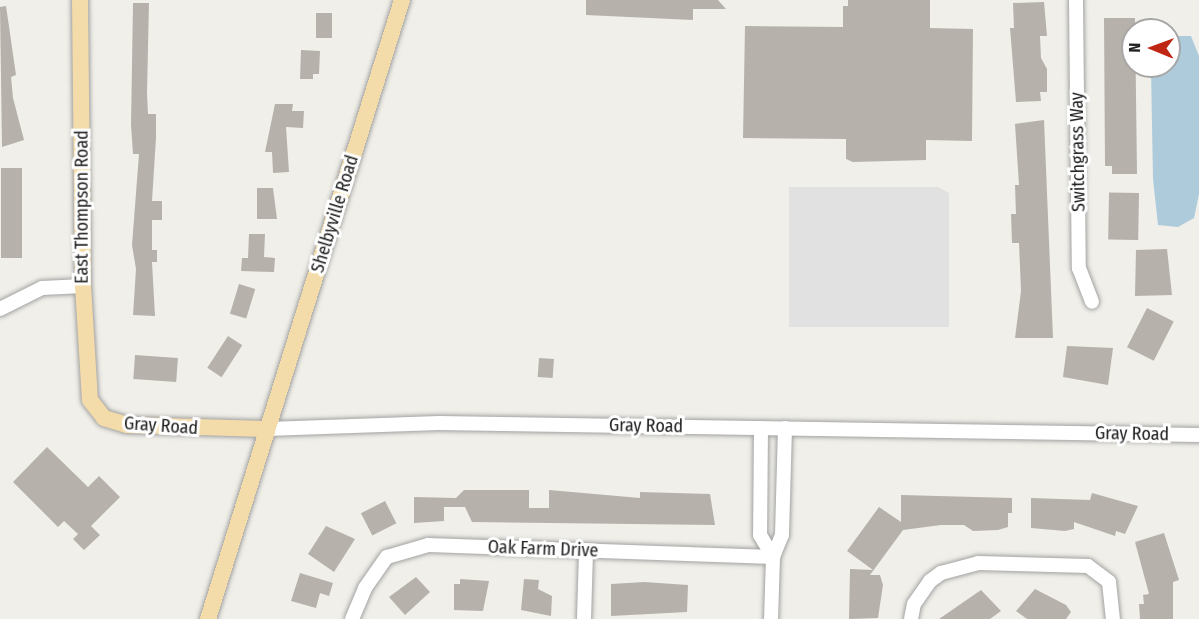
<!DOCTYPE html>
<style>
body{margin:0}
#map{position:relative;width:1199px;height:619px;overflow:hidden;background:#f0efe9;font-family:"Fira Sans Condensed",sans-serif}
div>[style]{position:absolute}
.parking>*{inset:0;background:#e1e1e1}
.water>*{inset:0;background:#adcbda}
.building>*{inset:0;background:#b6b1ab;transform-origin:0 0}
.roads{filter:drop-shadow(0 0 2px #a2a2a2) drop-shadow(0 0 2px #a2a2a2)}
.minor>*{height:14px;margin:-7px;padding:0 7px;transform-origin:7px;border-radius:7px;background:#fff}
.major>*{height:16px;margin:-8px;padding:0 8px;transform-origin:8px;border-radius:8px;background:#f4dcaa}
span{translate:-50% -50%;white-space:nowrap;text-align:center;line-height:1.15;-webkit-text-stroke:6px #fff;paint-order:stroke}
.street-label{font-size:18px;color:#212121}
.north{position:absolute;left:1121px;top:18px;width:60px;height:60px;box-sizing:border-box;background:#fff;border:2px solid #a6a6a6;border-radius:50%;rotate:271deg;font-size:16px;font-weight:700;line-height:24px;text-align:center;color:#212121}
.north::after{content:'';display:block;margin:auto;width:21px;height:27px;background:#bf2613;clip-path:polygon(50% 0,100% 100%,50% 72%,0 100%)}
</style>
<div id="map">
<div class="parking">
<i style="clip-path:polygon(789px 187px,938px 187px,949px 193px,949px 327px,789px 327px)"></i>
</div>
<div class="water">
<i style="clip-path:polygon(1169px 36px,1191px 36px,1199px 56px,1199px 194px,1194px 218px,1178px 227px,1158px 225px,1153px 179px,1151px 70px,1152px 66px,1169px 66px)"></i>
</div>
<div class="building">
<i style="clip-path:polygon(586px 0,718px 0,726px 9px,693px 9px,693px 20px,586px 15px)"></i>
<i style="clip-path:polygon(848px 0,930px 0,930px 28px,973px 29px,972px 141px,926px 140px,926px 160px,853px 162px,846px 159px,846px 139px,743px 138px,745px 26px,843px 27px,843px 6px,848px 6px)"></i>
<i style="clip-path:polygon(1044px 2px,1047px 36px,1040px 36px,1041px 58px,1047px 69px,1047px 92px,1040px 92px,1041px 101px,1016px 102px,1010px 28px,1014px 28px,1013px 3px)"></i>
<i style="clip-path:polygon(133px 3px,149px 3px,147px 93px,148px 114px,156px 114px,156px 138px,152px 201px,162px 201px,162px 220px,152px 220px,152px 250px,157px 250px,157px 262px,152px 262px,155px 316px,133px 315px,136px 269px,132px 245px,139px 154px,133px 154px,131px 125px)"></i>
<i style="clip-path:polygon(6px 6px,16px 75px,11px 77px,13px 98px,24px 140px,2px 147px,0 7px)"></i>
<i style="left:316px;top:13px;width:16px;height:25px"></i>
<i style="clip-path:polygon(1104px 18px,1135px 18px,1137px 174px,1112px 174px,1112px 166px,1105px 166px)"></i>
<i style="clip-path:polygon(301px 50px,320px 51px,319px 74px,313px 74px,313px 79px,300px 79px)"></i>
<i style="clip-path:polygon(275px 104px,293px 104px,292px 111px,304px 111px,303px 128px,286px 127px,289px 172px,273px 173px,272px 152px,265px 152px)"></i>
<i style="clip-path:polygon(1044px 120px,1053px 338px,1015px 338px,1021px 291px,1019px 243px,1012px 243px,1011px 214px,1016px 214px,1015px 185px,1019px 185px,1015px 124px)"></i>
<i style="left:1px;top:168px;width:21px;height:90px"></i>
<i style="clip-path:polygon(257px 188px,273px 188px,277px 219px,257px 219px)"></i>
<i style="left:1139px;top:193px;width:47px;height:30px;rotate:91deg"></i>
<i style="clip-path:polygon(249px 234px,265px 234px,264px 257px,275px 258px,274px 272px,241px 271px,242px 258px,248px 258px)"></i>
<i style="clip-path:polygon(1167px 249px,1172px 295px,1135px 296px,1136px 250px)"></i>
<i style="left:239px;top:284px;width:17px;height:31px;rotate:17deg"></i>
<i style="left:1147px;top:308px;width:30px;height:44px;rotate:27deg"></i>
<i style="left:228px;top:336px;width:17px;height:38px;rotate:33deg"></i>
<i style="clip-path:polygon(1067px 346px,1113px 348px,1108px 385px,1063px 377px)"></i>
<i style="left:135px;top:355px;width:43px;height:24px;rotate:4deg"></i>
<i style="left:539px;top:358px;width:15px;height:19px;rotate:4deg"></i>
<i style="clip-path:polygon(47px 447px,88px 487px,99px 476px,120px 497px,91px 526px,100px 535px,84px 550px,73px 539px,78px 534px,64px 521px,58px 527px,13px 482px)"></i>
<i style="clip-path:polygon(464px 490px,529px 490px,529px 508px,549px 508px,549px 490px,640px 498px,640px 492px,710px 494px,715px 525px,472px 522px,465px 507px,444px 507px,444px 521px,414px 523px,414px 497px,456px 498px)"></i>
<i style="clip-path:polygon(1092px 493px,1138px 506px,1125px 534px,1116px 531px,1115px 536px,1074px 522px,1074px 529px,1065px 531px,1031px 528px,1031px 498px,1090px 500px)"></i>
<i style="clip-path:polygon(901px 495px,1012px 498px,1012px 513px,1008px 513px,1008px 527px,998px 530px,973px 531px,964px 525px,941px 525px,903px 530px,870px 575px,880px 575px,883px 585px,878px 618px,849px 619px,850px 569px,873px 570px,847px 551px,879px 507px,901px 522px)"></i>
<i style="left:385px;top:501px;width:25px;height:27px;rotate:63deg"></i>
<i style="clip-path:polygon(326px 526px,355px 539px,334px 572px,308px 554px)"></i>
<i style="clip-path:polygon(1164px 533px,1179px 580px,1173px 582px,1173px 619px,1140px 619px,1139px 604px,1144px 604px,1143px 595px,1149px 594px,1135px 542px)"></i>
<i style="clip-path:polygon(300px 573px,333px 583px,329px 596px,320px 593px,316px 608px,291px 601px)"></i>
<i style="clip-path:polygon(416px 577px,430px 592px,405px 615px,389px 597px)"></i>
<i style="clip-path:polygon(460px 579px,489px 581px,483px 611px,454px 610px,454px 584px,460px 584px)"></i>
<i style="clip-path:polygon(524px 579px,539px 580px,538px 589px,552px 596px,551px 616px,521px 610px)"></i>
<i style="clip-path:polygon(644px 582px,688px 585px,687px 612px,611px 616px,611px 584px)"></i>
<i style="clip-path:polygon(1035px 589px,1066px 605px,1071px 612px,1066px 619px,1027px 619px,1016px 611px)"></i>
<i style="clip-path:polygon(981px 590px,1001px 611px,990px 619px,939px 619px)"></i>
</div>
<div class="roads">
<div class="minor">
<i style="left:1076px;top:0;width:268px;rotate:89.4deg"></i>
<i style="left:1079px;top:268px;width:36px;rotate:69deg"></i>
<i style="left:0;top:309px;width:47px;rotate:-26.6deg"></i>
<i style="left:42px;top:288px;width:41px;rotate:-2.8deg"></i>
<i style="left:761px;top:428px;width:107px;rotate:90.5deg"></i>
<i style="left:760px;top:535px;width:26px;rotate:59deg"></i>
<i style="left:773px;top:557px;width:24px;rotate:-68deg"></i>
<i style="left:782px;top:535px;width:107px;rotate:-88.4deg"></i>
<i style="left:267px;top:429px;width:172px;rotate:-2deg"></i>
<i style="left:439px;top:423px;width:760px;rotate:0.9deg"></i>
<i style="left:352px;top:619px;width:34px;rotate:-67deg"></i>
<i style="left:365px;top:588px;width:38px;rotate:-55deg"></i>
<i style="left:387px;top:557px;width:43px;rotate:-16.3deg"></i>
<i style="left:428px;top:545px;width:345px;rotate:2deg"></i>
<i style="left:773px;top:557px;width:62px;rotate:91.8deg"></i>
<i style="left:584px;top:619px;width:68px;rotate:-88.3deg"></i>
<i style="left:911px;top:619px;width:15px;rotate:-79deg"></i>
<i style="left:914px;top:604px;width:28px;rotate:-55deg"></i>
<i style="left:930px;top:581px;width:14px;rotate:-36deg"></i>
<i style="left:941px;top:573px;width:38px;rotate:-15deg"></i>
<i style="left:978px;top:563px;width:110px;rotate:1.6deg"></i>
<i style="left:1088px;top:566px;width:26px;rotate:37deg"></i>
<i style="left:1109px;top:582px;width:37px;rotate:84deg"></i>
</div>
<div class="major">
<i style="left:80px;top:0;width:286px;rotate:89.4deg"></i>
<i style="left:83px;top:286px;width:114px;rotate:86.5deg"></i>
<i style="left:90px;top:400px;width:23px;rotate:52deg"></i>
<i style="left:104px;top:418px;width:24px;rotate:17deg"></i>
<i style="left:127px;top:425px;width:140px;rotate:1.6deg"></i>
<i style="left:208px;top:619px;width:649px;rotate:-72.6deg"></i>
</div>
</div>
<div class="street-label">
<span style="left:1078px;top:152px;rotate:-91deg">Switchgrass Way</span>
<span style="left:82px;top:207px;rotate:-90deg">East Thompson Road</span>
<span style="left:335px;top:214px;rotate:-73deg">Shelbyville Road</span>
<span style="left:161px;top:426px;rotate:4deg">Gray Road</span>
<span style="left:646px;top:426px;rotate:1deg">Gray Road</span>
<span style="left:1132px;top:434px;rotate:1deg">Gray Road</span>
<span style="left:543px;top:549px;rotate:2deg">Oak Farm Drive</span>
</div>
<div class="north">N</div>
</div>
